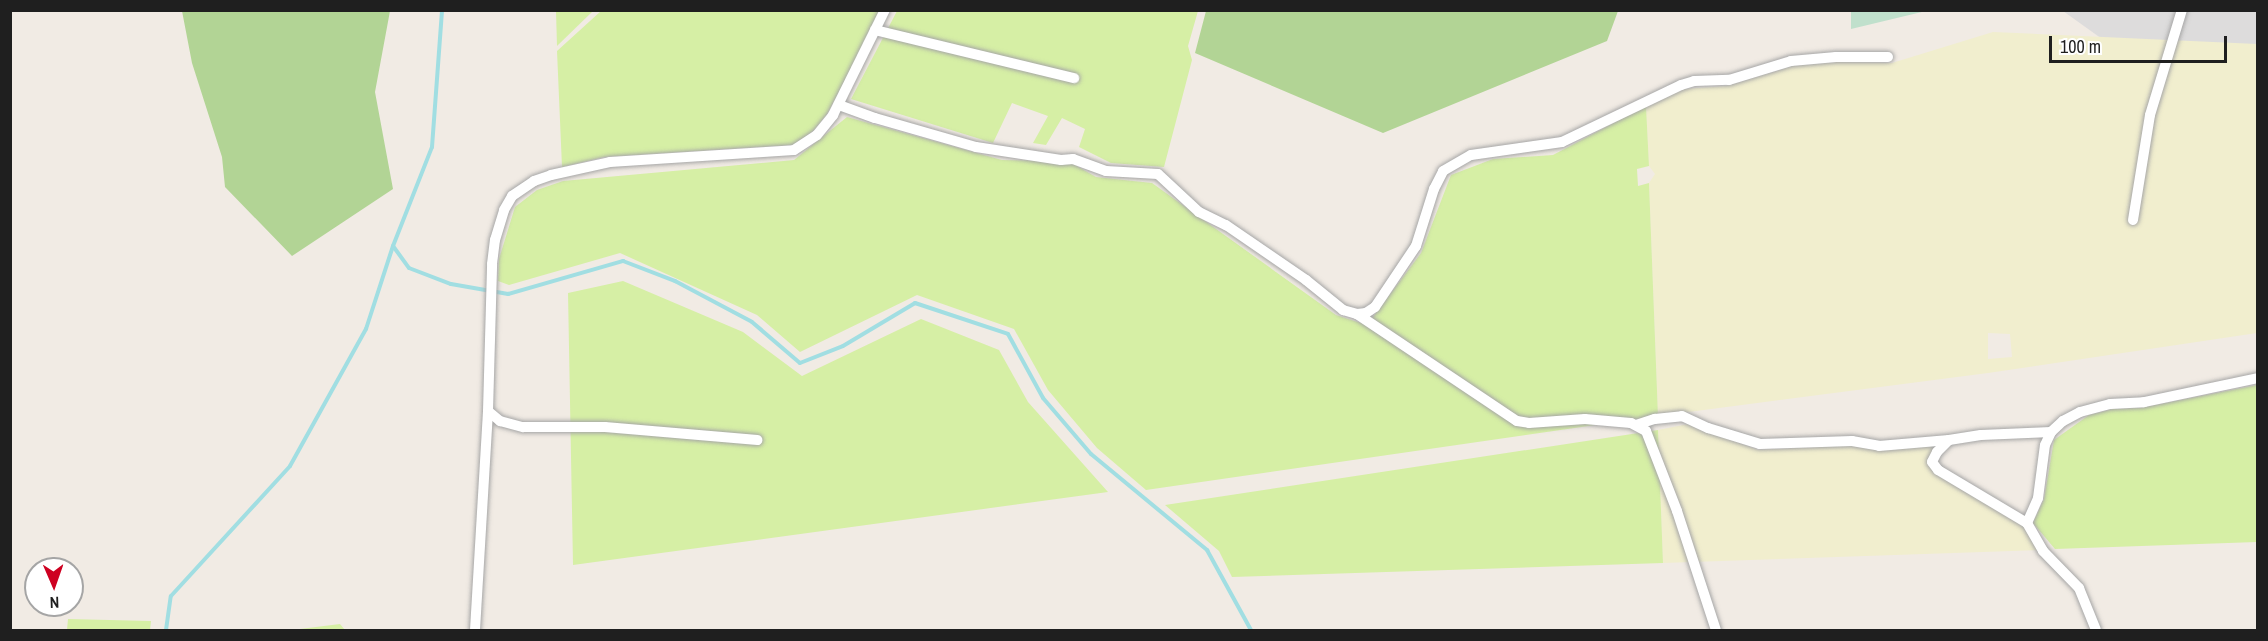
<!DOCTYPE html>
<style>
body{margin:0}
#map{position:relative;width:2268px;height:641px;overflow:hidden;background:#f1ebe4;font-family:"Archivo Narrow",sans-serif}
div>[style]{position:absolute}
.residential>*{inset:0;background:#dddcdc}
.farmland>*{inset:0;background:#f1eece}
.grass>*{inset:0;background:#d6efa5}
.forest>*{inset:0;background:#b2d495}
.wetland>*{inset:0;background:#c0e0cc}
.stream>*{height:4px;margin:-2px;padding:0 2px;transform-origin:2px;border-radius:2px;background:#a1dee2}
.roads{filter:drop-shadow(0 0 2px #a6a6a6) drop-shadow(0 0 2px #a6a6a6)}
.street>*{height:10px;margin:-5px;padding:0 5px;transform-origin:5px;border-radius:5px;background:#fff}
span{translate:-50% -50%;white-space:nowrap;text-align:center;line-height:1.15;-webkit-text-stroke:5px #fff;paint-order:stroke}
.frame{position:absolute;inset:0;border:12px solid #1f1f1f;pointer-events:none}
.north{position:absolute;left:24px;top:557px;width:60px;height:60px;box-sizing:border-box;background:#fff;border:2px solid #a5a5a5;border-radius:50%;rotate:178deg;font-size:16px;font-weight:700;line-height:24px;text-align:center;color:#1f1f1f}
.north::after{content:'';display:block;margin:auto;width:21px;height:27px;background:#ce0021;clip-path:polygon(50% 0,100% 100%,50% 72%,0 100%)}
.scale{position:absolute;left:2049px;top:36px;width:178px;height:27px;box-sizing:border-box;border:3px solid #1f1f1f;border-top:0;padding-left:8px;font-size:18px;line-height:21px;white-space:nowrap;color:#1f1f1f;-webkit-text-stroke:4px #fff;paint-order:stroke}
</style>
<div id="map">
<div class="residential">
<i style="clip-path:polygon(2063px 11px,2257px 11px,2257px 150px)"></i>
</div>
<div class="farmland">
<i style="clip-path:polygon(evenodd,1993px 32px,2257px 44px,2257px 333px,1988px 373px,1658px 416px,1649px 183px,1655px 174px,1649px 166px,1646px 106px,1683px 89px,1727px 86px,1793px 66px,1837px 62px,1892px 63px,1993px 32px,1988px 333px,2010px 334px,2012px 357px,1988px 359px,1988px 333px)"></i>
<i style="clip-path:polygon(1688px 424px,1758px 450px,1853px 445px,1936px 445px,1927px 462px,2022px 525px,2042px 550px,1663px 563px,1658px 430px)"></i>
</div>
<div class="grass">
<i style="clip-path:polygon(556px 11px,556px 10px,593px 11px,557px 46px)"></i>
<i style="clip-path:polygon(601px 11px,883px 11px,827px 114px,813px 131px,793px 145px,604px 157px,562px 167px,557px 51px)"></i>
<i style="clip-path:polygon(897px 11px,1198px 11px,1188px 46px,1192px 60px,1164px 167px,1111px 163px,1079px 147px,1085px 129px,1062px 118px,1046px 145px,1033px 143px,1048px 116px,1012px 103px,993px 143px,851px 99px)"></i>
<i style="clip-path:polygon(1646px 106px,1649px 166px,1637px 169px,1638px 186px,1649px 183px,1658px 416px,1146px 490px,1097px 448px,1048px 390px,1014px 329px,917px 295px,800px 352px,757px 315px,620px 253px,509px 285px,498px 281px,499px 259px,515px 207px,537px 190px,563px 181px,794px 160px,847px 117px,1002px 160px,1068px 161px,1096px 177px,1152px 183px,1336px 315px,1367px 325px,1421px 253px,1451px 175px,1493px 159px,1553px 155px)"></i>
<i style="clip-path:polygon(623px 281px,743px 332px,802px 376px,921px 319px,999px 350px,1028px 402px,1108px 492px,573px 565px,568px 293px)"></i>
<i style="clip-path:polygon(2257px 385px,2257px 542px,2055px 549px,2033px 523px,2044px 499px,2054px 440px,2089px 415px,2113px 409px,2140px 408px)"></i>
<i style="clip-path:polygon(1658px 430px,1663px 563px,1232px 577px,1219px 551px,1165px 505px)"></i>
<i style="clip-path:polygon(68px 619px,151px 621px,150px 630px,67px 630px)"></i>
<i style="clip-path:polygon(340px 624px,345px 630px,292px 630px)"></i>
</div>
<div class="forest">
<i style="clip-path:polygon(182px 11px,390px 11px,375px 92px,393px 189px,292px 256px,225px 187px,222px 157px,192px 63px)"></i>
<i style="clip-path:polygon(1206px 11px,1206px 10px,1618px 11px,1607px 41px,1383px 133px,1195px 53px)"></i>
</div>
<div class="wetland">
<i style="clip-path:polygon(1851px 11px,1851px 10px,1926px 11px,1851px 29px)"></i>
</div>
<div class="stream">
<i style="left:393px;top:246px;width:27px;rotate:54deg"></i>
<i style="left:409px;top:268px;width:45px;rotate:20.9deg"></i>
<i style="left:451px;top:284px;width:58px;rotate:10deg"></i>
<i style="left:508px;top:294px;width:120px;rotate:-16deg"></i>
<i style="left:623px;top:261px;width:56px;rotate:21deg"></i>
<i style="left:675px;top:281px;width:87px;rotate:28deg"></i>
<i style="left:752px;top:322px;width:63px;rotate:40.5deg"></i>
<i style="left:800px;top:363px;width:46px;rotate:-21.6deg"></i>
<i style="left:843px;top:346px;width:84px;rotate:-30.8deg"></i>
<i style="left:915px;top:303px;width:98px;rotate:18.4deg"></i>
<i style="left:1008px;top:334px;width:73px;rotate:61.3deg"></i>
<i style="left:1043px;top:398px;width:74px;rotate:49.4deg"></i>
<i style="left:1091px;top:454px;width:151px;rotate:39.6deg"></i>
<i style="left:1207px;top:550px;width:91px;rotate:61.2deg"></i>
<i style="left:166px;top:630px;width:34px;rotate:-82deg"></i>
<i style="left:171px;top:596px;width:176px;rotate:-47.5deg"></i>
<i style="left:290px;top:466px;width:157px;rotate:-61deg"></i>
<i style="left:366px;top:329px;width:87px;rotate:-72deg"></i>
<i style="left:393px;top:246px;width:106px;rotate:-68.5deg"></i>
<i style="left:432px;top:147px;width:137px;rotate:-85.8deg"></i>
</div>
<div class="roads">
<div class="street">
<i style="left:875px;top:30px;width:205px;rotate:13.6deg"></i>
<i style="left:839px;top:105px;width:38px;rotate:20deg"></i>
<i style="left:875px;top:118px;width:105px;rotate:16deg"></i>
<i style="left:976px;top:147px;width:86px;rotate:8.7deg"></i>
<i style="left:1061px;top:160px;width:12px;rotate:-5deg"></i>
<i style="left:1073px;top:159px;width:35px;rotate:20deg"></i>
<i style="left:1106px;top:171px;width:52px;rotate:3.3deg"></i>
<i style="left:1158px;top:174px;width:56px;rotate:42.8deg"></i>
<i style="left:1199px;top:212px;width:30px;rotate:26deg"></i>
<i style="left:1226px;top:225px;width:97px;rotate:34.5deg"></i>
<i style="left:1306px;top:280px;width:48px;rotate:39deg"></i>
<i style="left:1343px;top:310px;width:15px;rotate:16deg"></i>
<i style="left:1357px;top:314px;width:9px;rotate:-6deg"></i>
<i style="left:1366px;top:313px;width:11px;rotate:-34deg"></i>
<i style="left:1375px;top:307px;width:73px;rotate:-56.1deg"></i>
<i style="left:1416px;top:246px;width:60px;rotate:-72.5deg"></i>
<i style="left:1434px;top:189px;width:20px;rotate:-63deg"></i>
<i style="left:1443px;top:171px;width:32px;rotate:-30deg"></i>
<i style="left:1471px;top:155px;width:92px;rotate:-8.1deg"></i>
<i style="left:1562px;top:142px;width:132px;rotate:-25.6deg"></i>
<i style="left:1681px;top:85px;width:14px;rotate:-17deg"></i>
<i style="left:1694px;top:81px;width:35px;rotate:-2deg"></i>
<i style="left:1729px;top:80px;width:65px;rotate:-17deg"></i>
<i style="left:1791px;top:61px;width:45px;rotate:-5.1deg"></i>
<i style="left:1836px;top:57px;width:52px"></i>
<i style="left:2133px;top:220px;width:106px;rotate:-80.8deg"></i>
<i style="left:2150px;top:115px;width:110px;rotate:-73.1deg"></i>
<i style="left:1357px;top:314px;width:192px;rotate:33.8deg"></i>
<i style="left:1517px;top:421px;width:12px;rotate:9deg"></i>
<i style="left:1529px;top:423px;width:56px;rotate:-4.1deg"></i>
<i style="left:1585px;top:419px;width:46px;rotate:5deg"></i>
<i style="left:1631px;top:423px;width:17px;rotate:28deg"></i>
<i style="left:1646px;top:431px;width:86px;rotate:68.8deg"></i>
<i style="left:1677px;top:511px;width:125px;rotate:71.9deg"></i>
<i style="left:488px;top:411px;width:16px;rotate:40deg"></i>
<i style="left:500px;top:421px;width:24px;rotate:15deg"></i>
<i style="left:523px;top:427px;width:82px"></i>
<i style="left:605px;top:427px;width:153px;rotate:4.9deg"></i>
<i style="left:1636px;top:425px;width:20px;rotate:-18deg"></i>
<i style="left:1655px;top:419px;width:27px;rotate:-6deg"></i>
<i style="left:1682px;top:416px;width:29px;rotate:25deg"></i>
<i style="left:1708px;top:428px;width:54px;rotate:17.1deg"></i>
<i style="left:1760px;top:444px;width:92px;rotate:-1.9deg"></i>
<i style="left:1852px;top:441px;width:27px;rotate:10deg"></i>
<i style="left:1879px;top:446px;width:70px;rotate:-4.9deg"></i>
<i style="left:1949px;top:440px;width:17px;rotate:135deg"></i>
<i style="left:1937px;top:452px;width:11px;rotate:117deg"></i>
<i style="left:1932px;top:462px;width:10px;rotate:53deg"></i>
<i style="left:1938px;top:470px;width:104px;rotate:30.8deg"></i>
<i style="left:2027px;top:523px;width:32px;rotate:60deg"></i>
<i style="left:2043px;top:551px;width:52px;rotate:45.8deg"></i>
<i style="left:2079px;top:588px;width:45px;rotate:68deg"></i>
<i style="left:1949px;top:440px;width:32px;rotate:-9deg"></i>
<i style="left:1981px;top:435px;width:70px;rotate:-2.5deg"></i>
<i style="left:2027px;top:523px;width:27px;rotate:-66deg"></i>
<i style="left:2038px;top:498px;width:53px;rotate:-82.5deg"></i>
<i style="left:2045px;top:445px;width:14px;rotate:-65deg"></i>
<i style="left:2051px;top:432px;width:16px;rotate:-43deg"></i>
<i style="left:2063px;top:421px;width:19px;rotate:-28deg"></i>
<i style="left:2080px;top:412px;width:31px;rotate:-15deg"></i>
<i style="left:2110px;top:404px;width:34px;rotate:-3deg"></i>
<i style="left:2144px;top:402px;width:116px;rotate:-11.9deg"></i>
<i style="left:475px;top:630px;width:219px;rotate:-86.6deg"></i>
<i style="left:488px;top:411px;width:147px;rotate:-88.4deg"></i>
<i style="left:492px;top:264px;width:24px;rotate:-83deg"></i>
<i style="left:495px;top:240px;width:31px;rotate:-73deg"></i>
<i style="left:504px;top:210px;width:16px;rotate:-60deg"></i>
<i style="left:512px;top:196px;width:27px;rotate:-34deg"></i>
<i style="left:534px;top:181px;width:18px;rotate:-19deg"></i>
<i style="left:551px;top:175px;width:60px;rotate:-12.4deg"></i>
<i style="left:610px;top:162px;width:184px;rotate:-3.7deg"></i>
<i style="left:794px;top:150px;width:27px;rotate:-33deg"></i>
<i style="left:817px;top:135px;width:26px;rotate:-51deg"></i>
<i style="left:833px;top:115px;width:117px;rotate:-63.7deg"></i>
</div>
</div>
<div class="frame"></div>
<div class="north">N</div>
<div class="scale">100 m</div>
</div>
